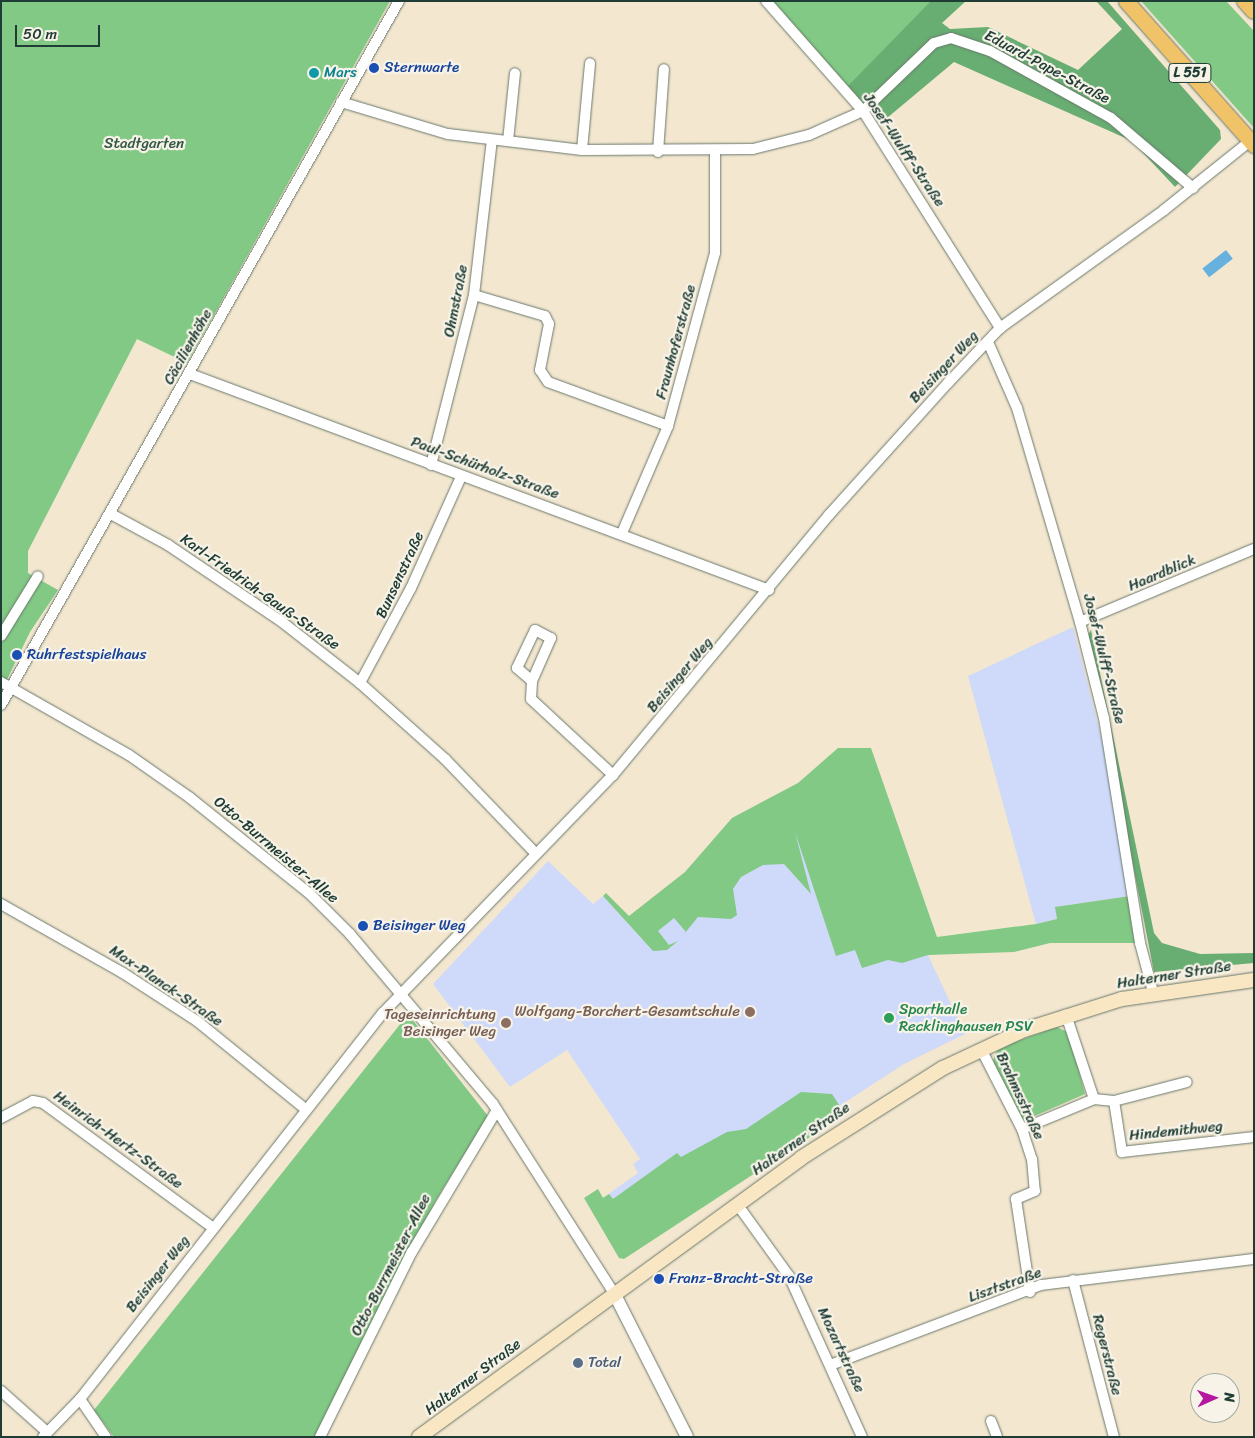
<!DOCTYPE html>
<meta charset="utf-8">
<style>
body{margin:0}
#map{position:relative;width:1255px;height:1438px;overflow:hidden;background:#f3e7d0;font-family:Sriracha,sans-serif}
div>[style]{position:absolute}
.built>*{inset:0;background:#cfdafa}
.green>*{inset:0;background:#81c984}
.forest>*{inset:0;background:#68ad72}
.water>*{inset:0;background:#67b1df;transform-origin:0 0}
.roads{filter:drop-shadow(0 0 1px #69786b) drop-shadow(0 0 1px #69786b)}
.minor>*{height:10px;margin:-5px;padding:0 5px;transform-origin:5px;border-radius:5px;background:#fff}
.tertiary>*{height:12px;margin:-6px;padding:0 6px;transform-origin:6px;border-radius:6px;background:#fff}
.secondary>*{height:14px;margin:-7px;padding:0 7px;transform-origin:7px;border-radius:7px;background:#f9e7c3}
.primary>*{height:15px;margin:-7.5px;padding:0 7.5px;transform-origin:7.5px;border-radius:7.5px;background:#f1c369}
.trunk>*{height:16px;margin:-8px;padding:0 8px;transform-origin:8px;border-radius:8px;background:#f1c369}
.dots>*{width:14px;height:14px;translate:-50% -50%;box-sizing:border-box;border:2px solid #f7f3e8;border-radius:50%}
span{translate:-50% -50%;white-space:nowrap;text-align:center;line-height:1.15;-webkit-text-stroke:4.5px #f7f3e8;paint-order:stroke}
.shield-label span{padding:1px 4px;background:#f7f3e8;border:1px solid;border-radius:4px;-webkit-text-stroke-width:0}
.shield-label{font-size:14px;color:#1f3d34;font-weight:700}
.street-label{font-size:15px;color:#1f3d34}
.transit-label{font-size:15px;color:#164399}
.left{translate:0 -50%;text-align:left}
.culture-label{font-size:15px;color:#0d838f}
.park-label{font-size:15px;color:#335944}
.leisure-label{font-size:15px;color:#27864d}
.education-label{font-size:15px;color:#785e54}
.right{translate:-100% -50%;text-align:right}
.service-label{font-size:15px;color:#4e5e75}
.frame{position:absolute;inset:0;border:2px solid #1f3d34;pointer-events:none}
.north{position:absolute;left:1190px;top:1373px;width:50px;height:50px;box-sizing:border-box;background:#f7f3e8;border:1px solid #a1aaa0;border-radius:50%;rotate:88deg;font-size:14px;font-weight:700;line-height:20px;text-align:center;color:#1f3d34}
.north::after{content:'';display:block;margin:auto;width:18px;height:22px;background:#b5179e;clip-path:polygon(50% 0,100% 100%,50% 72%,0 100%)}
.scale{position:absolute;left:15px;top:25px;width:85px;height:22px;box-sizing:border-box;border:2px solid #1f3d34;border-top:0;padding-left:6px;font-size:15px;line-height:18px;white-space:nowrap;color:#1f3d34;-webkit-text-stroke:4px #f7f3e8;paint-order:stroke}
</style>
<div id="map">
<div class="built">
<i style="clip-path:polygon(1073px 627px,1112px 779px,1130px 896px,1056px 907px,1057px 919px,1036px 924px,968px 676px)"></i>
<i style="clip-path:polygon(791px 825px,931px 939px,928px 955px,965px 1034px,904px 1064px,622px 1247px,593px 1205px,638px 1173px,633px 1164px,640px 1159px,567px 1050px,510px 1087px,433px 984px,548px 861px,593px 904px,603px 896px,642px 939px)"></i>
</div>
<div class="green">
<i style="clip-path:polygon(1px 1px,390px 1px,187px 363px,137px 339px,28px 551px,28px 573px,58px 590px,30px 632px,1px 692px)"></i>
<i style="clip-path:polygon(773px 1px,932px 1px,848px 87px)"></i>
<i style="clip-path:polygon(1141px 1px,1226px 1px,1254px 31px,1254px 128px)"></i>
<i style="clip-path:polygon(838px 748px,871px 748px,937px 937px,1036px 924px,1057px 919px,1055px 907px,1130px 896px,1137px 943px,1050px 943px,1014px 952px,928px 955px,902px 963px,888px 960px,862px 968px,855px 950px,836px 956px,795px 832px,811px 894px,784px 864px,763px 865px,741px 877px,733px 889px,737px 915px,731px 919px,698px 917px,680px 939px,686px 932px,674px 918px,658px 931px,669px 945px,678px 941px,667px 950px,653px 951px,603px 896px,606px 893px,629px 916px,685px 872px,732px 818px,798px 783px)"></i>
<i style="clip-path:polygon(405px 1018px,411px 1018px,488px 1116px,436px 1200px,315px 1437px,114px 1437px,94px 1410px)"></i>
<i style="clip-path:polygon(1057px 1027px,1069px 1033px,1085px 1094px,1023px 1121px,993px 1064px,994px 1057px,998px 1048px)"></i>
<i style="clip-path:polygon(801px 1092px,832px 1094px,845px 1114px,624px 1259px,619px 1258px,584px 1198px,598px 1189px,603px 1198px,609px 1194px,613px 1199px,677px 1153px,681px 1157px,727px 1132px,746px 1129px)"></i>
</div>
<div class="forest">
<i style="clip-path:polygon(931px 1px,966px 1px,942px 23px,950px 29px,988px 27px,1078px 70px,1122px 29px,1096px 1px,1107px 1px,1220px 130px,1221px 139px,1175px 187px,1132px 141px,954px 62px,881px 123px,848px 86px)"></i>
<i style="clip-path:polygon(1091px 630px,1154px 933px,1162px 943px,1200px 954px,1254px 953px,1254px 963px,1154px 972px,1088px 635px)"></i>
</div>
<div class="water">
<i style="left:1226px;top:250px;width:11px;height:30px;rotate:52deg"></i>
</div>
<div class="roads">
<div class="minor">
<i style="left:766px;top:1px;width:147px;rotate:48.6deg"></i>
<i style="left:863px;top:111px;width:257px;rotate:57.7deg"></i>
<i style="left:341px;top:102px;width:112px;rotate:16.7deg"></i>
<i style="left:448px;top:134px;width:135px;rotate:6.8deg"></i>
<i style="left:582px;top:150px;width:171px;rotate:-0.3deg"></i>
<i style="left:753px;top:149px;width:58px;rotate:-14deg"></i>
<i style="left:809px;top:135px;width:59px;rotate:-24deg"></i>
<i style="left:863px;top:111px;width:98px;rotate:-43.8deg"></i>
<i style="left:934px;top:43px;width:18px;rotate:-16deg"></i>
<i style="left:951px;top:38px;width:41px;rotate:18.4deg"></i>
<i style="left:990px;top:51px;width:138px;rotate:29deg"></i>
<i style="left:1111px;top:118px;width:108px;rotate:40.5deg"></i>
<i style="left:508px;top:141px;width:68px;rotate:-84.1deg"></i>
<i style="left:582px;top:150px;width:87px;rotate:-84.7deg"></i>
<i style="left:658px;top:152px;width:83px;rotate:-85.9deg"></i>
<i style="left:474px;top:295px;width:74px;rotate:16.5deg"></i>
<i style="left:545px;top:316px;width:9px;rotate:63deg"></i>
<i style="left:549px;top:324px;width:47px;rotate:101.1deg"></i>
<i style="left:540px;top:370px;width:14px;rotate:56deg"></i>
<i style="left:548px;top:382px;width:128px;rotate:20.1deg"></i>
<i style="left:988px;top:342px;width:72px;rotate:66.3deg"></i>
<i style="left:1017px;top:408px;width:223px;rotate:73.6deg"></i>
<i style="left:1080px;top:622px;width:99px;rotate:76deg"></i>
<i style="left:1104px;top:718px;width:228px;rotate:80.9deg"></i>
<i style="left:1140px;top:943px;width:51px;rotate:75.1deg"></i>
<i style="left:190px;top:374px;width:618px;rotate:20.46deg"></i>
<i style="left:431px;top:465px;width:175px;rotate:-75.8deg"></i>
<i style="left:474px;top:295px;width:156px;rotate:-83.4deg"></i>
<i style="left:111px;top:514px;width:65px;rotate:28.5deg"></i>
<i style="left:168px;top:545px;width:138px;rotate:34deg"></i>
<i style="left:282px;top:622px;width:99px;rotate:38deg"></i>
<i style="left:360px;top:683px;width:114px;rotate:41.8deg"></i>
<i style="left:445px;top:759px;width:130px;rotate:46.2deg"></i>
<i style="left:622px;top:533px;width:116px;rotate:-66.7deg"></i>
<i style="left:668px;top:426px;width:179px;rotate:-74.8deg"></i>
<i style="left:715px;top:253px;width:102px;rotate:-90deg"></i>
<i style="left:1080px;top:622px;width:189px;rotate:-22.8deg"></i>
<i style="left:1px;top:636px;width:70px;rotate:-58.3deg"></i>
<i style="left:532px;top:681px;width:20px;rotate:-139deg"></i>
<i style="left:517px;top:668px;width:42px;rotate:-64.7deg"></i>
<i style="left:535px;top:630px;width:18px;rotate:27deg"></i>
<i style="left:551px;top:638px;width:47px;rotate:113.8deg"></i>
<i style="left:532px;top:681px;width:18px;rotate:93deg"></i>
<i style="left:531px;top:699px;width:112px;rotate:42.8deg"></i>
<i style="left:1px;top:682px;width:147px;rotate:29.7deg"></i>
<i style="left:129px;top:755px;width:73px;rotate:35deg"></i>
<i style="left:189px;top:797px;width:154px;rotate:38.7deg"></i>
<i style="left:309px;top:893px;width:58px;rotate:45deg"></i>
<i style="left:350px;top:934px;width:222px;rotate:49.9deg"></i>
<i style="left:493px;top:1104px;width:224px;rotate:57.4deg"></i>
<i style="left:360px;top:683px;width:108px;rotate:-61.8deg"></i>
<i style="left:411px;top:588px;width:122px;rotate:-65.8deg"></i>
<i style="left:1px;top:705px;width:809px;rotate:-60.52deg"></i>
<i style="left:1px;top:904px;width:140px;rotate:29.5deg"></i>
<i style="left:123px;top:973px;width:88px;rotate:33deg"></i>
<i style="left:197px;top:1021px;width:138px;rotate:39.1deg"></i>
<i style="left:981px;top:1049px;width:90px;rotate:62.9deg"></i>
<i style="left:1022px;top:1129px;width:32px;rotate:72deg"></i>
<i style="left:1032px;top:1159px;width:32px;rotate:85deg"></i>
<i style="left:1035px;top:1191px;width:21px;rotate:157deg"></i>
<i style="left:1016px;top:1199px;width:94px;rotate:81.4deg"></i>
<i style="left:1094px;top:1099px;width:20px;rotate:6deg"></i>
<i style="left:1114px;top:1101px;width:75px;rotate:-14.6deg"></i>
<i style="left:1114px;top:1101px;width:52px;rotate:81.1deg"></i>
<i style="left:1122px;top:1152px;width:133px;rotate:-6.5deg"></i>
<i style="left:1px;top:1118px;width:36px;rotate:-28deg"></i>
<i style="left:33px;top:1101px;width:10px;rotate:11deg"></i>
<i style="left:43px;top:1103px;width:210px;rotate:36.3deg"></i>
<i style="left:1022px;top:1129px;width:78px;rotate:-22.6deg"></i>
<i style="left:1094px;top:1099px;width:89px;rotate:-108.4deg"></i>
<i style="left:737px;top:1204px;width:89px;rotate:54.2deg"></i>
<i style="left:789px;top:1276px;width:177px;rotate:65.6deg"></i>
<i style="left:1073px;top:1280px;width:162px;rotate:75.4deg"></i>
<i style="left:833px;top:1364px;width:222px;rotate:-20.8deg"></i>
<i style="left:1041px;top:1285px;width:215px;rotate:-7deg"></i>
<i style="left:1px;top:1391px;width:62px;rotate:41.7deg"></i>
<i style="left:80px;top:1399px;width:46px;rotate:55.6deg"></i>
<i style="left:991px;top:1421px;width:17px;rotate:69deg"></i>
<i style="left:43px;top:1437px;width:53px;rotate:-45.8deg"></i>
<i style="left:80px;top:1399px;width:491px;rotate:-51.9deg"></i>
<i style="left:383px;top:1013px;width:331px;rotate:-46deg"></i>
<i style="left:613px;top:775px;width:338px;rotate:-50.3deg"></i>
<i style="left:829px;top:515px;width:178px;rotate:-48deg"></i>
<i style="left:948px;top:383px;width:76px;rotate:-46.6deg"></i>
<i style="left:1000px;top:328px;width:202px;rotate:-35.7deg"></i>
<i style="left:1164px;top:210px;width:115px;rotate:-38.7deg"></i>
<i style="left:320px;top:1437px;width:207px;rotate:-63.6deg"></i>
<i style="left:412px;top:1252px;width:165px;rotate:-59.1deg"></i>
</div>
<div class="tertiary">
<i style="left:614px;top:1293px;width:161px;rotate:63.1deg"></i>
</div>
<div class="secondary">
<i style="left:419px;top:1437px;width:473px;rotate:-36.1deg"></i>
<i style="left:801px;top:1158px;width:168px;rotate:-32.4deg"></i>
<i style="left:943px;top:1068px;width:89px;rotate:-25.1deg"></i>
<i style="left:1024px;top:1030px;width:103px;rotate:-17.6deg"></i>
<i style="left:1122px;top:999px;width:133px;rotate:-8.2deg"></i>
</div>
<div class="primary">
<i style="left:1126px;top:1px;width:193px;rotate:48.4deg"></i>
</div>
<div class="trunk">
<i style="left:1245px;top:1px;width:13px;rotate:48deg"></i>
</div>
</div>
<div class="dots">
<i style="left:374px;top:68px;background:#1a4fb4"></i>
<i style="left:314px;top:73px;background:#0f9aa8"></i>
<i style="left:17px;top:655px;background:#1a4fb4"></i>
<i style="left:363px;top:926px;background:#1a4fb4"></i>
<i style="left:750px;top:1012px;background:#8d6e63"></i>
<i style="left:889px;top:1018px;background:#2e9e5b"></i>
<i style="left:506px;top:1023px;background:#8d6e63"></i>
<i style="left:659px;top:1279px;background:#1a4fb4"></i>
<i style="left:578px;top:1363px;background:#5c6f8a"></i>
</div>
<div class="shield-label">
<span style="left:1190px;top:73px">L 551</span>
</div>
<div class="street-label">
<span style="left:1047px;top:67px;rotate:28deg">Eduard-Pape-Straße</span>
<span style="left:904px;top:150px;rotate:56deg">Josef-Wulff-Straße</span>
<span style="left:456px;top:301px;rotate:-79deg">Ohmstraße</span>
<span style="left:676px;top:342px;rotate:-75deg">Fraunhoferstraße</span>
<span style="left:188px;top:347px;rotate:-61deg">Cäcilienhöhe</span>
<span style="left:944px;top:367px;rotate:-47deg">Beisinger Weg</span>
<span style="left:485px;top:468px;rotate:20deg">Paul-Schürholz-Straße</span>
<span style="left:1162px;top:573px;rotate:-23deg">Haardblick</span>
<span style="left:400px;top:575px;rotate:-65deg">Bunsenstraße</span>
<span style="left:260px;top:592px;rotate:35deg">Karl-Friedrich-Gauß-Straße</span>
<span style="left:1104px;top:659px;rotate:76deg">Josef-Wulff-Straße</span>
<span style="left:680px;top:675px;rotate:-50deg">Beisinger Weg</span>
<span style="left:276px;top:850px;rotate:40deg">Otto-Burrmeister-Allee</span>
<span style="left:1174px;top:975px;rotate:-9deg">Halterner Straße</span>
<span style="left:166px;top:986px;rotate:34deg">Max-Planck-Straße</span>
<span style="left:1020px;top:1096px;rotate:65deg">Brahmsstraße</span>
<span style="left:1176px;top:1131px;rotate:-6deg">Hindemithweg</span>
<span style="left:801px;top:1139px;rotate:-35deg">Halterner Straße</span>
<span style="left:118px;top:1140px;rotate:36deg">Heinrich-Hertz-Straße</span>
<span style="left:391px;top:1265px;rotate:-63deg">Otto-Burrmeister-Allee</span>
<span style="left:158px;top:1274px;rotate:-52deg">Beisinger Weg</span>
<span style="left:1005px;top:1285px;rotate:-20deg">Lisztstraße</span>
<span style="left:841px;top:1350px;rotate:65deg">Mozartstraße</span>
<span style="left:1107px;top:1355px;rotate:76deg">Regerstraße</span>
<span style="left:473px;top:1377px;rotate:-37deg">Halterner Straße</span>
</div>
<div class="transit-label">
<span class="left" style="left:384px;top:68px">Sternwarte</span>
<span class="left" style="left:27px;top:655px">Ruhrfestspielhaus</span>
<span class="left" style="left:373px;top:926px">Beisinger Weg</span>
<span class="left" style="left:669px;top:1279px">Franz-Bracht-Straße</span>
</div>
<div class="culture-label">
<span class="left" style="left:324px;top:73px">Mars</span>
</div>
<div class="park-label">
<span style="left:144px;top:144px">Stadtgarten</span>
</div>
<div class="leisure-label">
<span class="left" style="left:899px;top:1018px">Sporthalle<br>Recklinghausen PSV</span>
</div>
<div class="education-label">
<span class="right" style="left:740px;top:1012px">Wolfgang-Borchert-Gesamtschule</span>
<span class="right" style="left:496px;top:1023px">Tageseinrichtung<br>Beisinger Weg</span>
</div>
<div class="service-label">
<span class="left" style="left:588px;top:1363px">Total</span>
</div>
<div class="frame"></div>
<div class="north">N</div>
<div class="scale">50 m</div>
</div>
